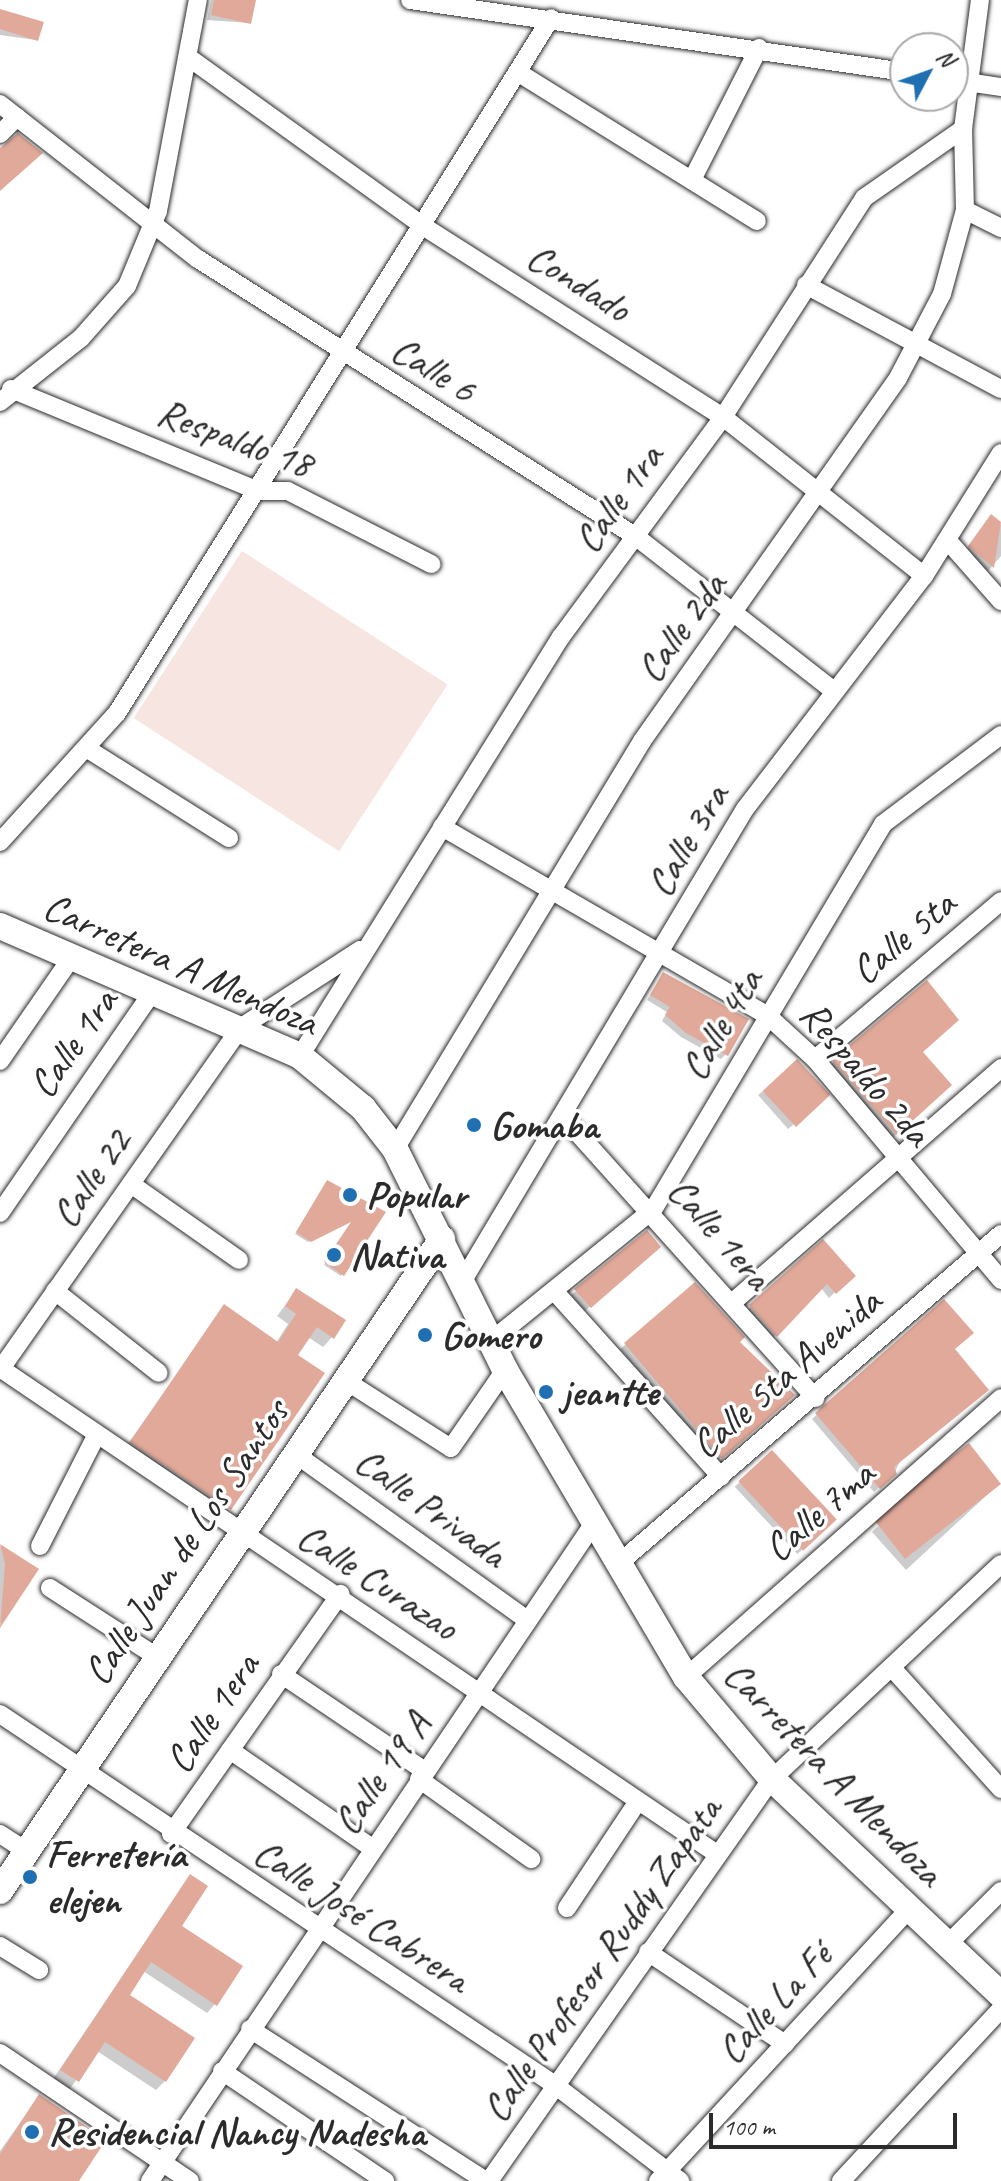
<!DOCTYPE html>
<meta charset="utf-8">
<style>
body{margin:0}
#map{position:relative;width:1001px;height:2181px;overflow:hidden;background:#fff;font-family:Caveat,sans-serif}
div>[style]{position:absolute}
.built>*{inset:0;background:#f6e5e1;transform-origin:0 0}
.shadow>*{inset:0;background:#0003;transform-origin:0 0}
.building>*{inset:0;background:#e1a99a;transform-origin:0 0}
.roads{filter:drop-shadow(0 0 2px #2b2b2b) drop-shadow(0 0 2px #2b2b2b)}
.street>*{height:18px;margin:-9px;padding:0 9px;transform-origin:9px;border-radius:9px;background:#fff}
.secondary>*{height:26px;margin:-13px;padding:0 13px;transform-origin:13px;border-radius:13px;background:#fff}
.dots>*{width:22px;height:22px;translate:-50% -50%;box-sizing:border-box;border:4px solid #fff;border-radius:50%}
span{translate:-50% -50%;white-space:nowrap;text-align:center;line-height:1.15;-webkit-text-stroke:7px #fff;paint-order:stroke}
.street-label{font-size:40px;color:#2b2b2b}
.poi-label{font-size:40px;color:#2b2b2b;font-weight:700}
.left{translate:0 -50%;text-align:left}
.north{position:absolute;left:889px;top:32px;width:80px;height:80px;box-sizing:border-box;background:#fff;border:2px solid #aaa;border-radius:50%;rotate:49deg;font-size:22px;font-weight:700;line-height:32px;text-align:center;color:#2b2b2b}
.north::after{content:'';display:block;margin:auto;width:28px;height:36px;background:#1f6fb2;clip-path:polygon(50% 0,100% 100%,50% 72%,0 100%)}
.scale{position:absolute;left:709px;top:2113px;width:248px;height:36px;box-sizing:border-box;border:4px solid #2b2b2b;border-top:0;padding-left:10px;font-size:24px;line-height:28px;white-space:nowrap;color:#2b2b2b;-webkit-text-stroke:6px #fff;paint-order:stroke}
</style>
<div id="map">
<div class="built">
<i style="left:242px;top:551px;width:245px;height:199px;rotate:33deg"></i>
</div>
<div class="shadow">
<i style="clip-path:polygon(211px 0,254px 0,250px 23px,207px 20px)"></i>
<i style="clip-path:polygon(0 13px,36px 40px,0 35px)"></i>
<i style="clip-path:polygon(991px 516px,1001px 525px,1001px 556px,988px 571px,965px 551px)"></i>
<i style="clip-path:polygon(663px 975px,726px 1054px,721px 1059px,681px 1037px,662px 1021px,667px 1012px,647px 1000px)"></i>
<i style="clip-path:polygon(926px 983px,921px 1052px,950px 1085px,891px 1139px,828px 1067px)"></i>
<i style="clip-path:polygon(763px 1091px,823px 1100px,788px 1129px,758px 1095px)"></i>
<i style="clip-path:polygon(325px 1185px,384px 1213px,341px 1276px,324px 1265px,354px 1220px,308px 1242px,295px 1234px)"></i>
<i style="clip-path:polygon(823px 1242px,853px 1275px,829px 1298px,821px 1288px,770px 1341px,745px 1312px)"></i>
<i style="clip-path:polygon(654px 1252px,585px 1311px,571px 1295px,576px 1291px)"></i>
<i style="clip-path:polygon(695px 1285px,737px 1342px,792px 1395px,716px 1462px,620px 1349px)"></i>
<i style="clip-path:polygon(297px 1290px,332px 1337px,323px 1347px,308px 1337px,295px 1356px,220px 1518px,122px 1452px,224px 1307px,276px 1343px,288px 1324px,277px 1316px)"></i>
<i style="clip-path:polygon(944px 1302px,952px 1349px,894px 1474px,874px 1492px,812px 1419px)"></i>
<i style="left:772px;top:1452px;width:92px;height:51px;rotate:47deg"></i>
<i style="clip-path:polygon(1000px 1483px,906px 1570px,872px 1532px,879px 1525px)"></i>
<i style="clip-path:polygon(0 1546px,36px 1570px,0 1624px)"></i>
<i style="clip-path:polygon(190px 1876px,179px 1927px,215px 2004px,207px 2013px,143px 1971px,127px 1996px,165px 2081px,156px 2090px,97px 2051px,69px 2090px,53px 2079px)"></i>
<i style="clip-path:polygon(39px 2096px,77px 2181px,0 2181px,0 2151px)"></i>
</div>
<div class="building">
<i style="clip-path:polygon(214px 0,256px 0,251px 24px,211px 15px)"></i>
<i style="clip-path:polygon(0 9px,44px 22px,38px 41px,0 29px)"></i>
<i style="clip-path:polygon(18px 133px,43px 153px,0 191px,0 148px)"></i>
<i style="clip-path:polygon(991px 514px,1001px 522px,994px 568px,968px 546px)"></i>
<i style="clip-path:polygon(663px 972px,749px 1019px,728px 1056px,686px 1033px,665px 1015px,670px 1007px,650px 995px)"></i>
<i style="clip-path:polygon(927px 980px,959px 1020px,923px 1052px,952px 1085px,897px 1135px,832px 1060px)"></i>
<i style="left:797px;top:1059px;width:49px;height:47px;rotate:47deg"></i>
<i style="clip-path:polygon(327px 1180px,386px 1212px,344px 1276px,324px 1262px,351px 1222px,311px 1242px,296px 1232px)"></i>
<i style="clip-path:polygon(647px 1230px,661px 1247px,591px 1308px,574px 1289px)"></i>
<i style="clip-path:polygon(823px 1239px,856px 1276px,836px 1294px,827px 1284px,777px 1337px,749px 1305px)"></i>
<i style="clip-path:polygon(695px 1282px,745px 1337px,740px 1342px,795px 1395px,722px 1459px,624px 1343px)"></i>
<i style="clip-path:polygon(296px 1288px,346px 1320px,334px 1339px,317px 1327px,298px 1355px,325px 1373px,231px 1510px,130px 1442px,224px 1304px,278px 1342px,296px 1314px,285px 1306px)"></i>
<i style="clip-path:polygon(944px 1299px,974px 1333px,955px 1349px,989px 1390px,894px 1467px,897px 1474px,880px 1489px,815px 1413px)"></i>
<i style="left:969px;top:1443px;width:52px;height:122px;rotate:52deg"></i>
<i style="left:772px;top:1450px;width:95px;height:46px;rotate:47deg"></i>
<i style="clip-path:polygon(0 1544px,39px 1569px,0 1628px,5px 1564px)"></i>
<i style="clip-path:polygon(190px 1874px,208px 1886px,182px 1926px,243px 1966px,217px 2006px,151px 1962px,130px 1995px,195px 2038px,166px 2082px,105px 2042px,79px 2082px,60px 2070px)"></i>
<i style="clip-path:polygon(39px 2094px,106px 2140px,79px 2181px,0 2181px,0 2154px)"></i>
</div>
<div class="roads">
<div class="street">
<i style="left:410px;top:0;width:500px;rotate:8.28deg"></i>
<i style="left:188px;top:57px;width:293px;rotate:35.7deg"></i>
<i style="left:426px;top:228px;width:352px;rotate:32.5deg"></i>
<i style="left:723px;top:417px;width:256px;rotate:38.3deg"></i>
<i style="left:519px;top:73px;width:280px;rotate:31.9deg"></i>
<i style="left:953px;top:80px;width:49px;rotate:8.3deg"></i>
<i style="left:0;top:104px;width:251px;rotate:38.1deg"></i>
<i style="left:198px;top:259px;width:517px;rotate:32.37deg"></i>
<i style="left:635px;top:536px;width:252px;rotate:37.9deg"></i>
<i style="left:0;top:134px;width:24px;rotate:-45deg"></i>
<i style="left:692px;top:180px;width:148px;rotate:-63.1deg"></i>
<i style="left:965px;top:210px;width:40px;rotate:26.6deg"></i>
<i style="left:806px;top:285px;width:221px;rotate:28.1deg"></i>
<i style="left:11px;top:389px;width:268px;rotate:22.4deg"></i>
<i style="left:259px;top:491px;width:29px"></i>
<i style="left:288px;top:491px;width:161px;rotate:27deg"></i>
<i style="left:0;top:402px;width:103px;rotate:-38.3deg"></i>
<i style="left:81px;top:338px;width:69px;rotate:-48.5deg"></i>
<i style="left:127px;top:286px;width:81px;rotate:-67.5deg"></i>
<i style="left:158px;top:211px;width:215px;rotate:-79.3deg"></i>
<i style="left:949px;top:542px;width:79px;rotate:48.6deg"></i>
<i style="left:86px;top:748px;width:169px;rotate:32.2deg"></i>
<i style="left:442px;top:827px;width:377px;rotate:30.1deg"></i>
<i style="left:768px;top:1016px;width:64px;rotate:42.5deg"></i>
<i style="left:815px;top:1059px;width:289px;rotate:49.9deg"></i>
<i style="left:0;top:842px;width:174px;rotate:-47.8deg"></i>
<i style="left:117px;top:713px;width:819px;rotate:-58.02deg"></i>
<i style="left:300px;top:1056px;width:494px;rotate:-58.1deg"></i>
<i style="left:561px;top:637px;width:273px;rotate:-53.6deg"></i>
<i style="left:723px;top:417px;width:260px;rotate:-57.2deg"></i>
<i style="left:864px;top:198px;width:121px;rotate:-34.9deg"></i>
<i style="left:963px;top:129px;width:130px;rotate:-82.5deg"></i>
<i style="left:815px;top:1059px;width:244px;rotate:-40.3deg"></i>
<i style="left:0;top:1061px;width:123px;rotate:-55.3deg"></i>
<i style="left:565px;top:1119px;width:375px;rotate:48.1deg"></i>
<i style="left:395px;top:1149px;width:477px;rotate:-58.8deg"></i>
<i style="left:642px;top:741px;width:444px;rotate:-54.8deg"></i>
<i style="left:898px;top:378px;width:95px;rotate:-62.4deg"></i>
<i style="left:942px;top:294px;width:87px;rotate:-74.7deg"></i>
<i style="left:965px;top:210px;width:81px;rotate:-91.4deg"></i>
<i style="left:131px;top:1184px;width:132px;rotate:35.1deg"></i>
<i style="left:0;top:1213px;width:266px;rotate:-55.4deg"></i>
<i style="left:462px;top:1282px;width:551px;rotate:-59.11deg"></i>
<i style="left:745px;top:809px;width:294px;rotate:-52.5deg"></i>
<i style="left:924px;top:576px;width:145px;rotate:-58deg"></i>
<i style="left:55px;top:1291px;width:132px;rotate:38.3deg"></i>
<i style="left:556px;top:1293px;width:247px;rotate:48.1deg"></i>
<i style="left:733px;top:1302px;width:356px;rotate:-41.1deg"></i>
<i style="left:491px;top:1341px;width:208px;rotate:-39deg"></i>
<i style="left:653px;top:1210px;width:449px;rotate:-59.2deg"></i>
<i style="left:883px;top:824px;width:148px;rotate:-37deg"></i>
<i style="left:0;top:1368px;width:866px;rotate:34.13deg"></i>
<i style="left:0;top:1370px;width:418px;rotate:-54.9deg"></i>
<i style="left:240px;top:1028px;width:143px;rotate:-33deg"></i>
<i style="left:343px;top:1379px;width:128px;rotate:32.6deg"></i>
<i style="left:451px;top:1448px;width:95px;rotate:-55.3deg"></i>
<i style="left:294px;top:1453px;width:287px;rotate:35.6deg"></i>
<i style="left:40px;top:1546px;width:123px;rotate:-63deg"></i>
<i style="left:617px;top:1565px;width:507px;rotate:-40.76deg"></i>
<i style="left:50px;top:1588px;width:127px;rotate:32.8deg"></i>
<i style="left:892px;top:1668px;width:163px;rotate:48deg"></i>
<i style="left:281px;top:1674px;width:174px;rotate:34deg"></i>
<i style="left:686px;top:1677px;width:421px;rotate:-41.5deg"></i>
<i style="left:0;top:1714px;width:668px;rotate:33.76deg"></i>
<i style="left:555px;top:2085px;width:158px;rotate:37.5deg"></i>
<i style="left:230px;top:1750px;width:173px;rotate:34.6deg"></i>
<i style="left:419px;top:1779px;width:138px;rotate:35.5deg"></i>
<i style="left:0;top:1834px;width:31px;rotate:33deg"></i>
<i style="left:171px;top:1834px;width:294px;rotate:-54.8deg"></i>
<i style="left:567px;top:1908px;width:128px;rotate:-56.4deg"></i>
<i style="left:948px;top:1944px;width:75px;rotate:-45deg"></i>
<i style="left:0;top:1946px;width:46px;rotate:31.6deg"></i>
<i style="left:648px;top:1952px;width:165px;rotate:33.9deg"></i>
<i style="left:250px;top:2029px;width:281px;rotate:32.8deg"></i>
<i style="left:0;top:2053px;width:229px;rotate:34deg"></i>
<i style="left:222px;top:2071px;width:197px;rotate:34deg"></i>
<i style="left:150px;top:2181px;width:790px;rotate:-55.99deg"></i>
<i style="left:489px;top:2181px;width:492px;rotate:-54.9deg"></i>
<i style="left:772px;top:1779px;width:314px;rotate:-43.2deg"></i>
<i style="left:658px;top:2181px;width:370px;rotate:-47.3deg"></i>
<i style="left:841px;top:2181px;width:235px;rotate:-47.1deg"></i>
</div>
<div class="secondary">
<i style="left:0;top:926px;width:327px;rotate:23.4deg"></i>
<i style="left:300px;top:1056px;width:82px;rotate:39.5deg"></i>
<i style="left:363px;top:1108px;width:52px;rotate:52deg"></i>
<i style="left:395px;top:1149px;width:247px;rotate:63.5deg"></i>
<i style="left:505px;top:1370px;width:356px;rotate:59.5deg"></i>
<i style="left:686px;top:1677px;width:133px;rotate:49.9deg"></i>
<i style="left:772px;top:1779px;width:315px;rotate:43.3deg"></i>
<i style="left:0;top:1891px;width:788px;rotate:-55.87deg"></i>
</div>
</div>
<div class="dots">
<i style="left:474px;top:1125px;background:#1f6fb2"></i>
<i style="left:350px;top:1195px;background:#1f6fb2"></i>
<i style="left:334px;top:1255px;background:#1f6fb2"></i>
<i style="left:425px;top:1335px;background:#1f6fb2"></i>
<i style="left:546px;top:1392px;background:#1f6fb2"></i>
<i style="left:30px;top:1877px;background:#1f6fb2"></i>
<i style="left:32px;top:2132px;background:#1f6fb2"></i>
</div>
<div class="street-label">
<span style="left:579px;top:282px;rotate:32deg">Condado</span>
<span style="left:434px;top:369px;rotate:32deg">Calle 6</span>
<span style="left:235px;top:438px;rotate:20deg">Respaldo 18</span>
<span style="left:618px;top:498px;rotate:-54deg">Calle 1ra</span>
<span style="left:681px;top:627px;rotate:-54deg">Calle 2da</span>
<span style="left:687px;top:840px;rotate:-59deg">Calle 3ra</span>
<span style="left:903px;top:937px;rotate:-40deg">Calle 5ta</span>
<span style="left:181px;top:964px;rotate:24deg">Carretera A Mendoza</span>
<span style="left:721px;top:1024px;rotate:-59deg">Calle 4ta</span>
<span style="left:73px;top:1043px;rotate:-55deg">Calle 1ra</span>
<span style="left:866px;top:1073px;rotate:49deg">Respaldo 2da</span>
<span style="left:91px;top:1178px;rotate:-55deg">Calle 22</span>
<span style="left:720px;top:1233px;rotate:49deg">Calle 1era</span>
<span style="left:786px;top:1373px;rotate:-41deg">Calle 5ta Avenida</span>
<span style="left:431px;top:1507px;rotate:36deg">Calle Privada</span>
<span style="left:819px;top:1511px;rotate:-41deg">Calle 7ma</span>
<span style="left:186px;top:1542px;rotate:-56deg">Calle Juan de Los Santos</span>
<span style="left:378px;top:1581px;rotate:33deg">Calle Curazao</span>
<span style="left:212px;top:1713px;rotate:-56deg">Calle 1era</span>
<span style="left:381px;top:1773px;rotate:-55deg">Calle 19 A</span>
<span style="left:834px;top:1773px;rotate:46deg">Carretera A Mendoza</span>
<span style="left:362px;top:1915px;rotate:33deg">Calle José Cabrera</span>
<span style="left:601px;top:1959px;rotate:-55deg">Calle Profesor Ruddy Zapata</span>
<span style="left:774px;top:2003px;rotate:-47deg">Calle La Fé</span>
</div>
<div class="poi-label">
<span class="left" style="left:490px;top:1125px">Gomaba</span>
<span class="left" style="left:366px;top:1195px">Popular</span>
<span class="left" style="left:350px;top:1255px">Nativa</span>
<span class="left" style="left:441px;top:1335px">Gomero</span>
<span class="left" style="left:562px;top:1392px">jeantte</span>
<span class="left" style="left:46px;top:1877px">Ferretería<br>elejen</span>
<span class="left" style="left:48px;top:2132px">Residencial Nancy Nadesha</span>
</div>
<div class="north">N</div>
<div class="scale">100 m</div>
</div>
